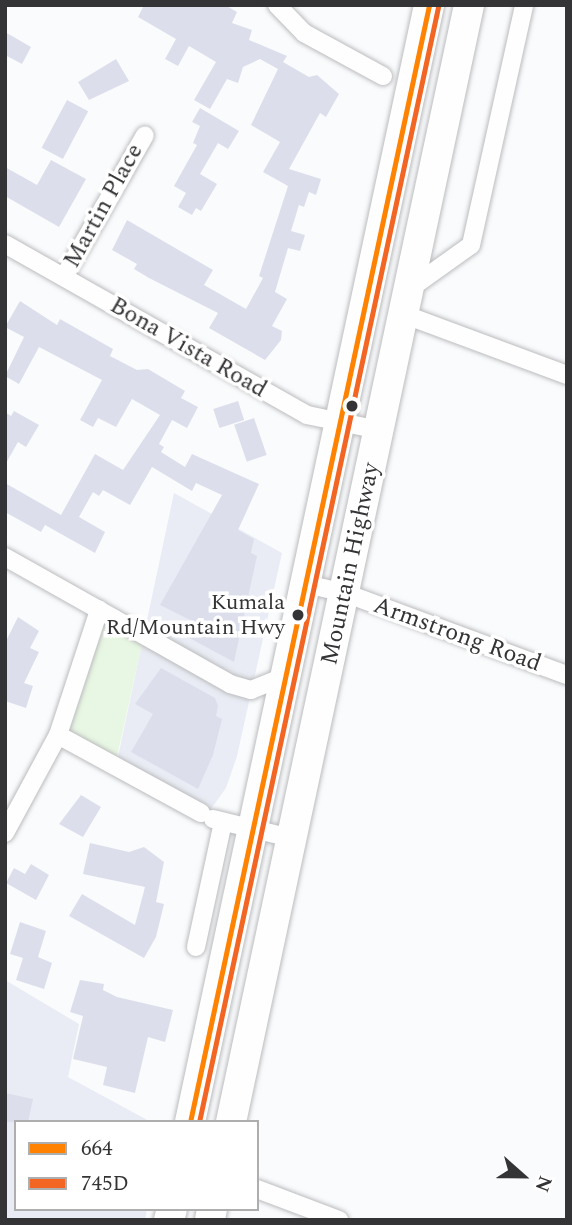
<!DOCTYPE html>
<style>
body{margin:0}
#map{position:relative;width:572px;height:1225px;overflow:hidden;background:#fafbfd;font-family:Spectral,serif}
div>[style]{position:absolute}
.built>*{inset:0;background:#e9ecf4}
.green>*{inset:0;background:#e8f7e3}
.building>*{inset:0;background:#dcdfeb;transform-origin:0 0}
.roads{filter:drop-shadow(0 0 2px #bbbcbe) drop-shadow(0 0 2px #bbbcbe)}
.street>*{height:18px;margin:-9px;padding:0 9px;transform-origin:9px;border-radius:9px;background:#fefeff}
.primary>*{height:30px;margin:-15px;padding:0 15px;transform-origin:15px;border-radius:15px;background:#fefeff}
.bus-1>*{height:5px;margin:-2.5px;padding:0 2.5px;transform-origin:2.5px;border-radius:2.5px;background:#ff8200}
.bus-2>*{height:5px;margin:-2.5px;padding:0 2.5px;transform-origin:2.5px;border-radius:2.5px;background:#f26522}
.dots>*{width:19px;height:19px;translate:-50% -50%;box-sizing:border-box;border:4px solid #fff;border-radius:50%}
span{translate:-50% -50%;white-space:nowrap;text-align:center;line-height:1.15;-webkit-text-stroke:7px #fff;paint-order:stroke}
.bus-label{font-size:22px;color:#343437}
.right{translate:-100% -50%;text-align:right}
.street-label{font-size:24px;color:#343437}
.frame{position:absolute;inset:0;border:7px solid #343437;pointer-events:none}
.legend{position:absolute;left:14px;top:1120px;width:245px;height:91px;box-sizing:border-box;background:#fff;border:2px solid #aeaeaf;margin:0;padding:9px 12px;list-style:none;font-size:21px;color:#343437}
.legend li{display:flex;align-items:center;gap:14px;height:35px}
.legend b{width:35px;border:2px solid #aeaeaf}
.north{position:absolute;left:488px;top:1141px;width:70px;height:70px;-webkit-text-stroke:5px #fff;paint-order:stroke;rotate:111deg;font-size:19px;font-weight:700;line-height:28px;text-align:center;color:#343437}
.north::after{content:'';display:block;margin:auto;width:24px;height:32px;background:#343437;clip-path:polygon(50% 0,100% 100%,50% 72%,0 100%)}
</style>
<div id="map">
<div class="built">
<i style="clip-path:polygon(174px 493px,282px 553px,237px 756px,226px 788px,206px 816px,116px 766px)"></i>
<i style="clip-path:polygon(5px 980px,79px 1024px,68px 1077px,151px 1122px,16px 1122px,16px 1209px,147px 1209px,145px 1220px,5px 1220px)"></i>
</div>
<div class="green">
<i style="clip-path:polygon(99px 610px,144px 635px,115px 766px,58px 735px)"></i>
</div>
<div class="building">
<i style="clip-path:polygon(144px 5px,225px 5px,237px 12px,232px 23px,252px 30px,249px 40px,287px 56px,283px 62px,309px 77px,317px 75px,339px 94px,326px 117px,320px 113px,289px 169px,321px 179px,316px 195px,309px 192px,304px 207px,299px 205px,291px 231px,305px 235px,300px 251px,288px 248px,275px 292px,287px 299px,272px 326px,282px 331px,281px 340px,265px 360px,209px 328px,218px 313px,149px 278px,134px 269px,137px 264px,112px 250px,127px 220px,213px 270px,204px 285px,246px 309px,263px 278px,259px 276px,288px 186px,263px 172px,280px 142px,251px 125px,278px 69px,260px 59px,243px 67px,238px 83px,227px 79px,210px 109px,194px 100px,216px 62px,189px 46px,178px 66px,165px 59px,176px 39px,138px 17px)"></i>
<i style="clip-path:polygon(5px 32px,31px 47px,22px 64px,5px 55px)"></i>
<i style="clip-path:polygon(116px 59px,129px 81px,89px 100px,78px 82px)"></i>
<i style="left:67px;top:100px;width:24px;height:54px;rotate:28deg"></i>
<i style="clip-path:polygon(200px 108px,239px 131px,228px 149px,218px 143px,200px 174px,217px 184px,201px 211px,196px 208px,192px 215px,178px 207px,186px 193px,174px 186px,197px 145px,193px 143px,200px 126px,192px 122px)"></i>
<i style="clip-path:polygon(51px 160px,86px 179px,59px 227px,5px 196px,5px 167px,37px 185px)"></i>
<i style="clip-path:polygon(20px 301px,57px 325px,60px 319px,113px 349px,110px 356px,137px 370px,148px 369px,185px 391px,181px 398px,198px 407px,187px 428px,172px 420px,159px 444px,164px 447px,161px 452px,185px 467px,192px 454px,259px 484px,238px 530px,254px 539px,251px 553px,257px 556px,234px 662px,182px 634px,190px 620px,160px 605px,222px 495px,196px 483px,192px 491px,152px 467px,130px 505px,103px 490px,99px 496px,93px 492px,79px 517px,105px 532px,95px 553px,45px 525px,41px 532px,5px 512px,5px 483px,61px 515px,95px 454px,123px 470px,160px 415px,132px 399px,116px 427px,98px 418px,93px 427px,80px 420px,102px 380px,39px 347px,19px 384px,5px 376px,24px 337px,5px 327px)"></i>
<i style="left:238px;top:401px;width:20px;height:26px;rotate:72deg"></i>
<i style="clip-path:polygon(14px 411px,39px 425px,26px 447px,18px 442px,5px 465px,5px 412px,11px 416px)"></i>
<i style="left:254px;top:418px;width:39px;height:21px;rotate:71deg"></i>
<i style="clip-path:polygon(18px 617px,39px 631px,30px 648px,39px 652px,24px 683px,33px 686px,26px 708px,5px 701px,5px 643px)"></i>
<i style="clip-path:polygon(161px 668px,215px 698px,218px 706px,216px 716px,222px 719px,213px 755px,198px 789px,131px 752px,153px 714px,135px 704px)"></i>
<i style="clip-path:polygon(81px 795px,101px 807px,83px 837px,59px 824px)"></i>
<i style="clip-path:polygon(90px 843px,129px 852px,144px 847px,164px 862px,156px 902px,164px 904px,156px 937px,144px 958px,69px 916px,82px 894px,135px 925px,145px 887px,83px 874px)"></i>
<i style="clip-path:polygon(31px 864px,49px 875px,36px 900px,6px 883px,14px 868px,25px 874px)"></i>
<i style="clip-path:polygon(20px 922px,46px 931px,38px 957px,52px 963px,44px 989px,16px 980px,23px 958px,10px 954px)"></i>
<i style="clip-path:polygon(80px 980px,104px 984px,103px 990px,117px 997px,173px 1010px,165px 1042px,148px 1037px,135px 1093px,103px 1085px,107px 1067px,73px 1059px,83px 1016px,70px 1012px)"></i>
<i style="clip-path:polygon(5px 1093px,33px 1099px,28px 1122px,5px 1122px)"></i>
</div>
<div class="roads">
<div class="street">
<i style="left:277px;top:5px;width:39px;rotate:46deg"></i>
<i style="left:304px;top:33px;width:90px;rotate:28.6deg"></i>
<i style="left:5px;top:244px;width:347px;rotate:29.5deg"></i>
<i style="left:307px;top:415px;width:74px;rotate:11.8deg"></i>
<i style="left:64px;top:277px;width:163px;rotate:-60.3deg"></i>
<i style="left:408px;top:290px;width:77px;rotate:-35.5deg"></i>
<i style="left:471px;top:245px;width:246px;rotate:-77.5deg"></i>
<i style="left:403px;top:314px;width:175px;rotate:20.4deg"></i>
<i style="left:5px;top:557px;width:258px;rotate:29.4deg"></i>
<i style="left:230px;top:684px;width:22px;rotate:16deg"></i>
<i style="left:251px;top:690px;width:38px;rotate:-22deg"></i>
<i style="left:306px;top:584px;width:40px;rotate:13deg"></i>
<i style="left:345px;top:593px;width:237px;rotate:20.3deg"></i>
<i style="left:58px;top:735px;width:163px;rotate:28.6deg"></i>
<i style="left:213px;top:819px;width:80px;rotate:13.7deg"></i>
<i style="left:5px;top:833px;width:111px;rotate:-61.6deg"></i>
<i style="left:58px;top:735px;width:132px;rotate:-71.8deg"></i>
<i style="left:196px;top:947px;width:128px;rotate:-77.8deg"></i>
<i style="left:257px;top:1189px;width:88px;rotate:20.7deg"></i>
</div>
<div class="primary">
<i style="left:190px;top:1122px;width:1142px;rotate:-77.92deg"></i>
<i style="left:231px;top:1122px;width:1142px;rotate:-77.97deg"></i>
<i style="left:169px;top:1220px;width:11px;rotate:-75deg"></i>
<i style="left:210px;top:1220px;width:11px;rotate:-80deg"></i>
</div>
</div>
<div class="bus-1">
<i style="left:190px;top:1122px;width:1142px;rotate:-77.92deg"></i>
</div>
<div class="bus-2">
<i style="left:199px;top:1122px;width:1140px;rotate:-77.9deg"></i>
</div>
<div class="dots">
<i style="left:352px;top:406px;background:#343437"></i>
<i style="left:298px;top:615px;background:#343437"></i>
</div>
<div class="bus-label">
<span class="right" style="left:285px;top:615px">Kumala<br>Rd/Mountain Hwy</span>
</div>
<div class="street-label">
<span style="left:104px;top:206px;rotate:-61deg">Martin Place</span>
<span style="left:188px;top:348px;rotate:30deg">Bona Vista Road</span>
<span style="left:351px;top:564px;rotate:-78deg">Mountain Highway</span>
<span style="left:457px;top:635px;rotate:20deg">Armstrong Road</span>
</div>
<div class="frame"></div>
<ul class="legend">
<li><b style="height:9px;background:#ff8200"></b>664</li>
<li><b style="height:9px;background:#f26522"></b>745D</li>
</ul>
<div class="north">N</div>
</div>
